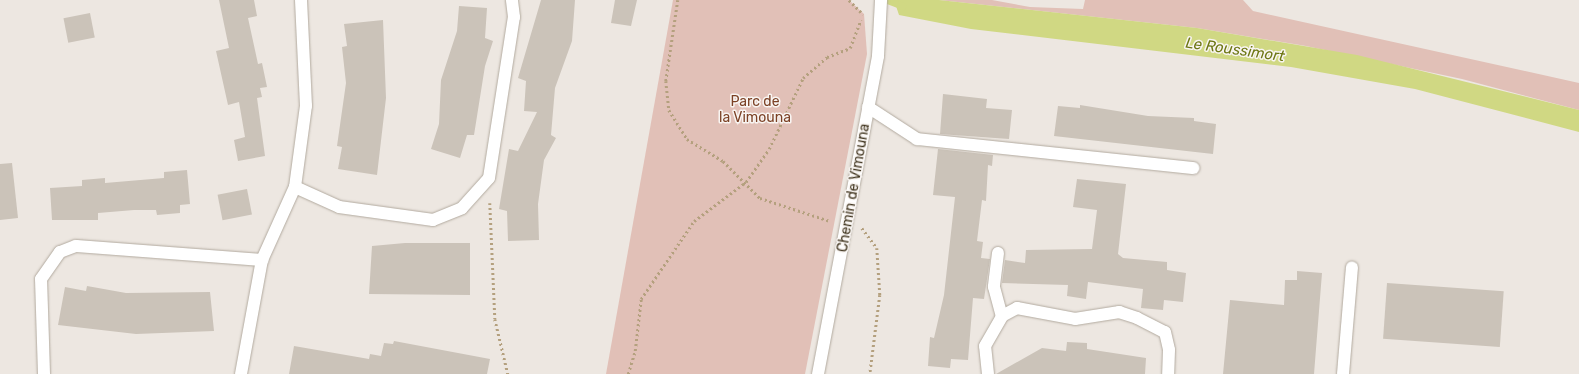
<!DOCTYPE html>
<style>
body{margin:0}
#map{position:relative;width:1579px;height:374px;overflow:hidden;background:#ede7e1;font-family:Rubik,sans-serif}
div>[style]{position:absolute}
.green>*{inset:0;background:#e1c0b7}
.water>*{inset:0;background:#d0d883}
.stream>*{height:7px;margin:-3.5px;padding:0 3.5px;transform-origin:3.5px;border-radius:3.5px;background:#d0d883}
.building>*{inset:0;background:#cbc3b9;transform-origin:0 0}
.path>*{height:2.5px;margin-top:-1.25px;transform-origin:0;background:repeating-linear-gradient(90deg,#b4a07e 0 2px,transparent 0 5px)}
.roads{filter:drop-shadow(0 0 1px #b2aa9f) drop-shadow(0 0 1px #b2aa9f)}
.minor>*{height:12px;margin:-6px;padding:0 6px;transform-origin:6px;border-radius:6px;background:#fff}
span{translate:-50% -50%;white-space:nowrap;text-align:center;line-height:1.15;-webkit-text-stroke:3px #f9f5f2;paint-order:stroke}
.park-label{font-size:14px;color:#7b4125}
.street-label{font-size:14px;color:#40351f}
.water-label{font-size:15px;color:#6d7713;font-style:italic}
</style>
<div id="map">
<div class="green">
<i style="clip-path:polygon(673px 0,849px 0,864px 14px,867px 54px,805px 374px,606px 374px)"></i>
<i style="clip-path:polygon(939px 0,992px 0,1030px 7px,1083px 9px,1085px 0,1243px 0,1253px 11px,1579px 83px,1579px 110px,1462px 79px,1306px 46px,1197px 28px)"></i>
</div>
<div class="water">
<i style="clip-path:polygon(894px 0,939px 0,1197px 28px,1357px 55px,1579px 110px,1579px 132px,1415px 89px,1291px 67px,971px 29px,899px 15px)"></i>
</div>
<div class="stream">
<i style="left:887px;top:0;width:17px;rotate:21deg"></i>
</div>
<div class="building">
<i style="clip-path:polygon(219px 0,254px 0,257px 16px,248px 18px,258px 64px,262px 63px,267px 87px,260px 88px,262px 97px,257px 98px,265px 156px,238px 161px,234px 140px,245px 137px,239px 102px,228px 105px,216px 51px,229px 48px)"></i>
<i style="clip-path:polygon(541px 0,575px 0,572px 41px,555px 88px,551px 135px,556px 138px,544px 160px,538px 204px,539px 240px,508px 241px,507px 211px,499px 209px,509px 149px,518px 151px,537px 112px,524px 111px,526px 81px,518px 78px)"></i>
<i style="clip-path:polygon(615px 0,637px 0,631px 26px,611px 23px)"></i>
<i style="clip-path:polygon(459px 6px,487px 8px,485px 38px,493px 41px,485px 66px,474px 135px,467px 135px,460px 158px,431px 149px,439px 124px,441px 80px,457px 31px)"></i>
<i style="left:90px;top:13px;width:25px;height:27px;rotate:79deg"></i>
<i style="clip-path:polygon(383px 20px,386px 98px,377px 175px,338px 169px,342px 147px,337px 146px,346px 83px,342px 47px,347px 46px,344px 24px)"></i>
<i style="clip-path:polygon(943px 94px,987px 99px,986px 108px,1012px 110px,1009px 139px,940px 134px)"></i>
<i style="clip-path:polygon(1080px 105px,1148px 116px,1194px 118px,1194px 121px,1216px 124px,1213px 154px,1054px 136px,1058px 106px,1080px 108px)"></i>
<i style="clip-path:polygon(938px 149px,993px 155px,992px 166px,988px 165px,986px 201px,982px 200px,977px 241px,983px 242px,981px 258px,990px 259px,984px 299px,973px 298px,968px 360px,951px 359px,950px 368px,928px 366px,930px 337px,934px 338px,944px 295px,955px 197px,933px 195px)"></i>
<i style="clip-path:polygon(12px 163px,18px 218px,0 220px,0 164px)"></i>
<i style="clip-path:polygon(187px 170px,190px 204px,180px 205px,180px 213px,157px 215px,156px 210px,134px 210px,98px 213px,98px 220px,52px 220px,50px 188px,82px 186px,82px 180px,105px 178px,105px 183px,164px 178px,164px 172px)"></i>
<i style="clip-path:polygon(1077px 179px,1126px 184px,1118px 254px,1123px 258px,1167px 262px,1167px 270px,1186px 273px,1183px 302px,1164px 300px,1163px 310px,1141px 308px,1143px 289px,1088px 282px,1086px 299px,1067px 296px,1068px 285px,1002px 283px,1005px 260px,1025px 263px,1026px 250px,1092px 249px,1097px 210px,1073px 207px)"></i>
<i style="left:247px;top:189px;width:26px;height:30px;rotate:79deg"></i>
<i style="clip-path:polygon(405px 243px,470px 243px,470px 295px,369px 294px,372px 246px)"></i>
<i style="clip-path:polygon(1297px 271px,1322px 273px,1314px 374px,1223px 374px,1230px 300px,1284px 305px,1285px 280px,1297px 280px)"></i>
<i style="left:1387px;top:283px;width:117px;height:56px;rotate:4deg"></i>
<i style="clip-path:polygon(87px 286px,126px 293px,210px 292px,214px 331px,136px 334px,58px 325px,65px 287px,86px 291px)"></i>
<i style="clip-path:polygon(394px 341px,490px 359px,487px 374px,289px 374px,294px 346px,369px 359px,370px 354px,381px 356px,384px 343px,393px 344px)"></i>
<i style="clip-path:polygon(1067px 342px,1087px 343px,1087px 349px,1146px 358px,1145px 374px,996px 374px,1042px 348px,1066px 351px)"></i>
</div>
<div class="path">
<i style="left:678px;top:0;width:82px;rotate:98.4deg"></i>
<i style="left:666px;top:81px;width:29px;rotate:84deg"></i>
<i style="left:669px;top:110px;width:34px;rotate:58deg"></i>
<i style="left:687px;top:139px;width:42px;rotate:31.4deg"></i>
<i style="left:723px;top:161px;width:52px;rotate:45deg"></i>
<i style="left:760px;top:198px;width:74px;rotate:18.2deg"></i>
<i style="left:849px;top:0;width:20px;rotate:45deg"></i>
<i style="left:490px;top:203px;width:116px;rotate:87.5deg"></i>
<i style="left:495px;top:319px;width:57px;rotate:76.7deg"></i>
<i style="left:862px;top:228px;width:25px;rotate:53deg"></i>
<i style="left:877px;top:248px;width:47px;rotate:86.3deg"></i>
<i style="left:880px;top:295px;width:80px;rotate:97.2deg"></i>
<i style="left:628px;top:374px;width:24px;rotate:-73deg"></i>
<i style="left:635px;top:351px;width:52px;rotate:-83.4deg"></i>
<i style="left:641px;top:299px;width:94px;rotate:-55.8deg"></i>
<i style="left:694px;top:221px;width:65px;rotate:-36.9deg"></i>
<i style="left:746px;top:182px;width:40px;rotate:-55.1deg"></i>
<i style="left:769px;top:149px;width:79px;rotate:-64.4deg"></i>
<i style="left:803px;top:78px;width:32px;rotate:-41deg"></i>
<i style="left:827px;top:57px;width:25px;rotate:-21deg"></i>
<i style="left:850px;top:48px;width:30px;rotate:-69deg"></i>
</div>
<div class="roads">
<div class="minor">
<i style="left:868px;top:107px;width:59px;rotate:33.1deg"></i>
<i style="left:917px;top:139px;width:278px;rotate:6deg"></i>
<i style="left:295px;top:187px;width:48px;rotate:24.4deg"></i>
<i style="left:339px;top:207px;width:95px;rotate:7.9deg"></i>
<i style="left:433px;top:220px;width:31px;rotate:-22deg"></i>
<i style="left:462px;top:208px;width:40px;rotate:-48deg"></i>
<i style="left:489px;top:178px;width:163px;rotate:-81.2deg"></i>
<i style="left:514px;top:17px;width:17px;rotate:-97deg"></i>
<i style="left:998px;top:253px;width:34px;rotate:97deg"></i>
<i style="left:994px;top:287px;width:30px;rotate:75deg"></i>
<i style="left:44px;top:374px;width:95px;rotate:-91.8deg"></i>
<i style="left:41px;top:279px;width:33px;rotate:-55deg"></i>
<i style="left:60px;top:252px;width:17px;rotate:-21deg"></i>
<i style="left:76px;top:246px;width:187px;rotate:4.3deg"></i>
<i style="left:241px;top:374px;width:116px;rotate:-79.6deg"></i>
<i style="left:262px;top:260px;width:80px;rotate:-65.7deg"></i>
<i style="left:295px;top:187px;width:82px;rotate:-82.3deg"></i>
<i style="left:306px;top:106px;width:106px;rotate:-92.7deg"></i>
<i style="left:818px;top:374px;width:324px;rotate:-79.3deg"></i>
<i style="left:878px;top:56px;width:56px;rotate:-86.9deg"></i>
<i style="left:988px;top:374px;width:28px;rotate:-96deg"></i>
<i style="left:985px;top:346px;width:34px;rotate:-60deg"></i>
<i style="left:1002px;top:316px;width:17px;rotate:-28deg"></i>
<i style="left:1017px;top:308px;width:59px;rotate:10.7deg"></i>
<i style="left:1075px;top:319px;width:45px;rotate:-9deg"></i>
<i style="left:1119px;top:312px;width:19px;rotate:18deg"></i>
<i style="left:1137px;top:318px;width:31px;rotate:27deg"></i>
<i style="left:1165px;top:332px;width:18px;rotate:77deg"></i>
<i style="left:1169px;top:350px;width:24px;rotate:92deg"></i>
<i style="left:1343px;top:374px;width:107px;rotate:-85.2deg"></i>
</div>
</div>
<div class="park-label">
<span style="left:755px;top:110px">Parc de<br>la Vimouna</span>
</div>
<div class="street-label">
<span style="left:854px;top:188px;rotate:-80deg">Chemin de Vimouna</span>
</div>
<div class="water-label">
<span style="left:1235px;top:50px;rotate:8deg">Le Roussimort</span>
</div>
</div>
